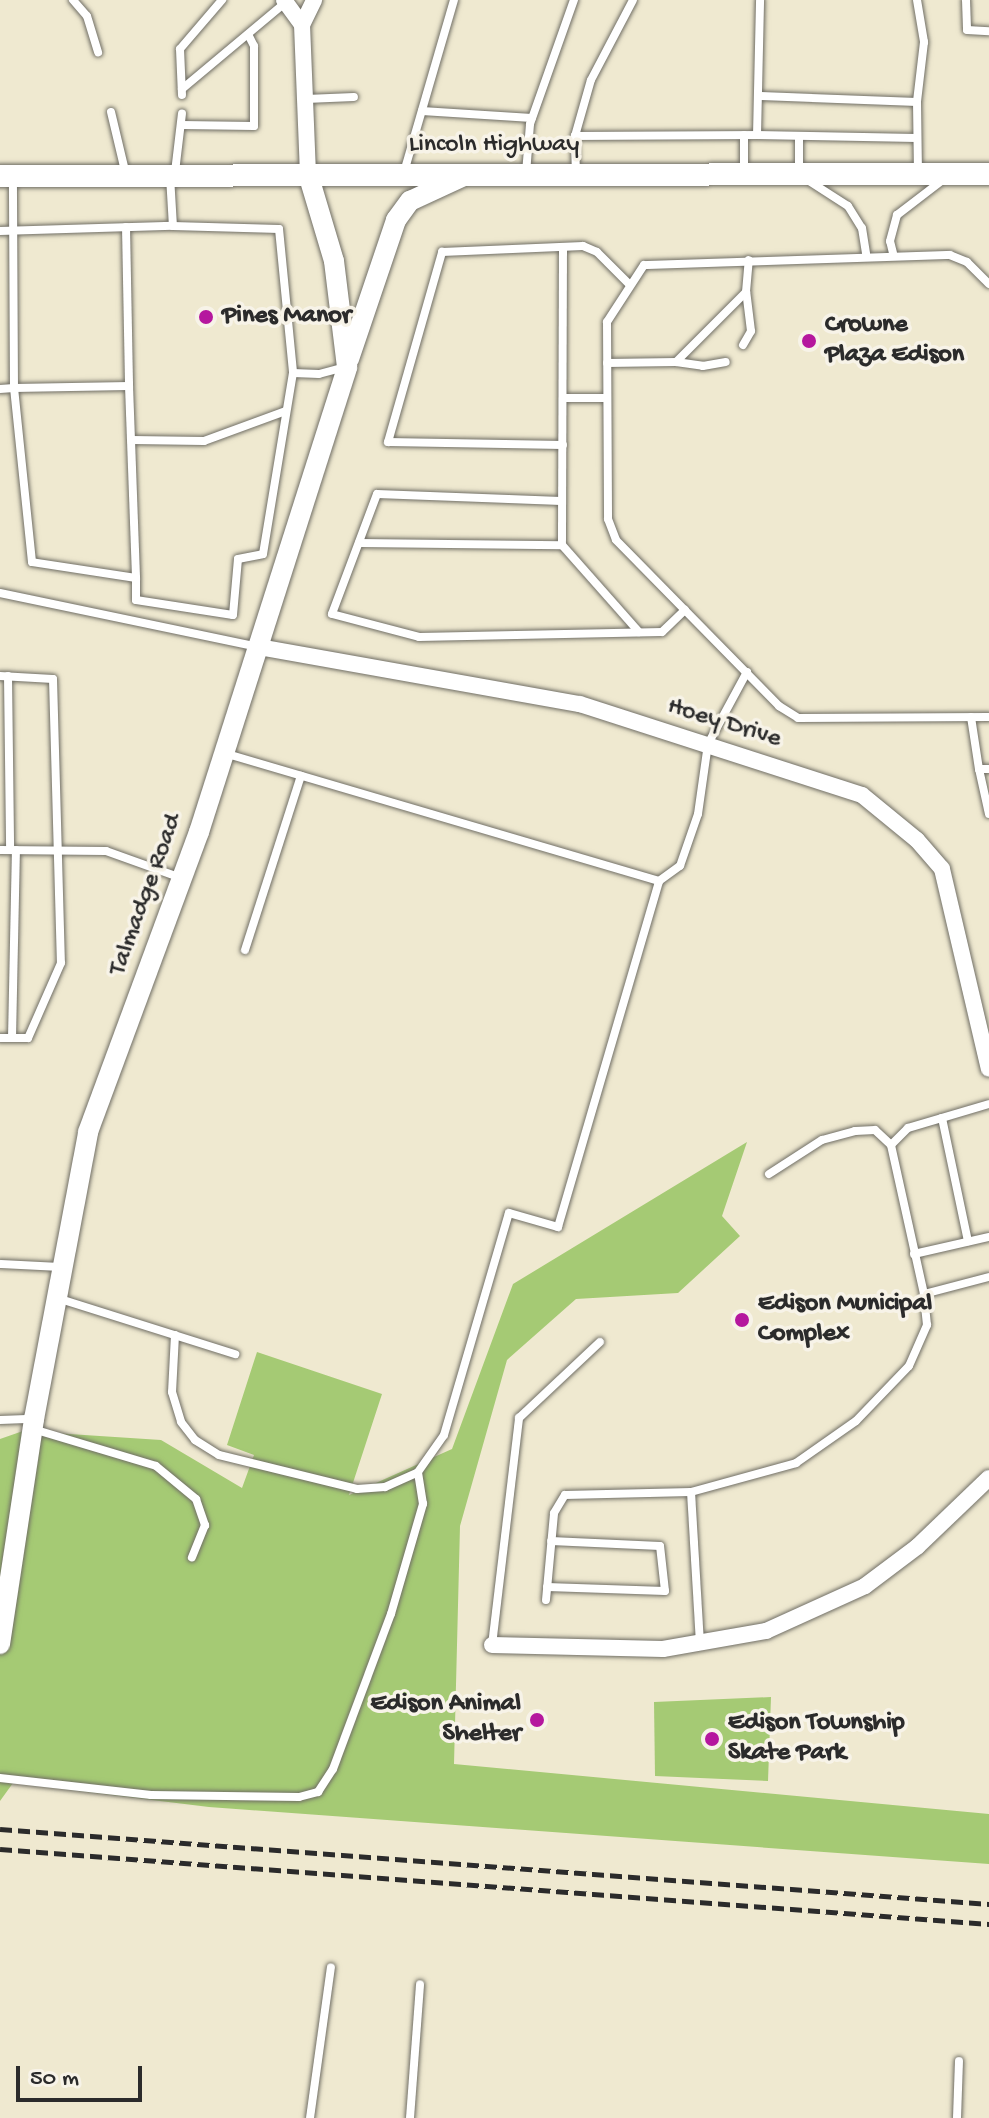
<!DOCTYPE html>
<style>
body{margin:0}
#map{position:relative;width:989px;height:2118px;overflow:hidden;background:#efe9d0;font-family:"Gochi Hand",sans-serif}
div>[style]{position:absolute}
.green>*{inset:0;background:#a5ca74}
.roads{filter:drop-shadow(0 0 2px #706e65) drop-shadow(0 0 2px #706e65)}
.service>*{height:8px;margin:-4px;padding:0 4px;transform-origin:4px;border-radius:4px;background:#fff}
.minor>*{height:16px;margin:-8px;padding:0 8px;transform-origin:8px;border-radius:8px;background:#fff}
.tertiary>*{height:20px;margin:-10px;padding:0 10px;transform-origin:10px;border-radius:10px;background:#fff}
.secondary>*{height:22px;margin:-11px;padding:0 11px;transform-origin:11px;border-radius:11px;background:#fff}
.rail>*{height:5px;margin-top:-2.5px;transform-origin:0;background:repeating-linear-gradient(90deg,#2b2b2b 0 12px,transparent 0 18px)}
.dots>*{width:22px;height:22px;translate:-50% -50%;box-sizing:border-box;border:4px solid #f7f3e8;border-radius:50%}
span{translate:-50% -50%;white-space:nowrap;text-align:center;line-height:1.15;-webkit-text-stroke:7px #f7f3e8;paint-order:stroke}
.street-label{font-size:26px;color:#2b2b2b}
.poi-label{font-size:26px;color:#2b2b2b;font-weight:700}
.left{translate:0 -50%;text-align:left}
.right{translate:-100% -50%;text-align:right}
.scale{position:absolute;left:16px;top:2066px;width:126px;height:36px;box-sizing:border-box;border:4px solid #2b2b2b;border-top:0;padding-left:10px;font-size:24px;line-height:28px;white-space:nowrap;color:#2b2b2b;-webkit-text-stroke:6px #f7f3e8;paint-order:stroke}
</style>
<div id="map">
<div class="green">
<i style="clip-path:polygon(747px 1142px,722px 1216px,740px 1236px,678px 1293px,576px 1299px,507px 1360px,460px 1526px,454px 1764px,989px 1814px,989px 1864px,209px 1807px,13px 1783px,0 1801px,0 1439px,23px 1431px,161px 1440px,242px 1488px,254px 1455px,227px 1445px,257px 1352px,382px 1394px,349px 1495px,452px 1449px,513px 1284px)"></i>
<i style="clip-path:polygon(771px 1697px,768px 1781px,655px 1776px,654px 1702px)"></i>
</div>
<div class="roads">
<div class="service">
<i style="left:73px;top:0;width:21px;rotate:49deg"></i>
<i style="left:87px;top:16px;width:38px;rotate:73deg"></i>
<i style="left:917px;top:0;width:43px;rotate:80.5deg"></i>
<i style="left:924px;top:42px;width:60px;rotate:96.7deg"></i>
<i style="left:917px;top:102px;width:71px;rotate:89.2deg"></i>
<i style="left:966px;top:0;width:30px;rotate:88deg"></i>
<i style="left:967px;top:30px;width:22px;rotate:3deg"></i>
<i style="left:182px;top:89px;width:136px;rotate:-39.9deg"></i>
<i style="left:182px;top:95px;width:46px;rotate:-92.5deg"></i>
<i style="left:180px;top:49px;width:65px;rotate:-49.4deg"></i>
<i style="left:761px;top:96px;width:156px;rotate:2.2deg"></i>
<i style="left:306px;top:99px;width:48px;rotate:-2.4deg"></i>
<i style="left:422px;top:111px;width:110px;rotate:3.6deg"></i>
<i style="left:111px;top:112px;width:65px;rotate:76.6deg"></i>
<i style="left:182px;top:125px;width:72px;rotate:0.8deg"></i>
<i style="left:254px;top:126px;width:80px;rotate:-90deg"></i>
<i style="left:254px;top:46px;width:13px;rotate:-117deg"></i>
<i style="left:757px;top:135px;width:159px;rotate:1.1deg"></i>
<i style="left:575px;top:136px;width:58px;rotate:-74.1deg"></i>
<i style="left:591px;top:80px;width:90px;rotate:-62.3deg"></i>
<i style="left:175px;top:172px;width:59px;rotate:-83.2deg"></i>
<i style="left:404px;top:172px;width:179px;rotate:-73.8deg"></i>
<i style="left:526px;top:173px;width:49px;rotate:-85.3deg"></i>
<i style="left:530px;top:124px;width:132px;rotate:-70.5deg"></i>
<i style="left:576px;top:173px;width:37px;rotate:-92deg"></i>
<i style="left:575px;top:136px;width:182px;rotate:-0.3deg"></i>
<i style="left:757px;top:135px;width:135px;rotate:-88.7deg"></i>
<i style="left:799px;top:173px;width:34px;rotate:-90deg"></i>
<i style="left:744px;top:174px;width:39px;rotate:-90deg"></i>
<i style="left:170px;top:176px;width:50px;rotate:86.6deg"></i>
<i style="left:809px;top:181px;width:46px;rotate:32.7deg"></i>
<i style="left:848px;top:206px;width:26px;rotate:58deg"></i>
<i style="left:862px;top:228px;width:26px;rotate:81deg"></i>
<i style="left:126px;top:227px;width:159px;rotate:88.9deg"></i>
<i style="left:0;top:231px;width:173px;rotate:-1.7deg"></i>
<i style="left:173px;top:226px;width:106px;rotate:1.6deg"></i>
<i style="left:279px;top:229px;width:145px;rotate:84.4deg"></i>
<i style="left:563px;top:247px;width:298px;rotate:90.2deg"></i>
<i style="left:562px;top:545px;width:116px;rotate:48.5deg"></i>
<i style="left:893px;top:253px;width:12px;rotate:-104deg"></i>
<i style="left:890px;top:241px;width:27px;rotate:-75deg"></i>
<i style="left:897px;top:215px;width:59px;rotate:-37.5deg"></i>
<i style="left:989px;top:284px;width:31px;rotate:-135deg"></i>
<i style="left:967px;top:262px;width:18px;rotate:-158deg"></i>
<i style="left:950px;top:255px;width:306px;rotate:178.1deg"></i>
<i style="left:644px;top:265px;width:68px;rotate:123deg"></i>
<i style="left:607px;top:322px;width:197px;rotate:89.7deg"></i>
<i style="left:608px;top:519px;width:22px;rotate:69deg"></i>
<i style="left:616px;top:540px;width:233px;rotate:45.5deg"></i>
<i style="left:779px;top:706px;width:22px;rotate:32deg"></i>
<i style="left:798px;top:718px;width:191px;rotate:-0.3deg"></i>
<i style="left:743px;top:345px;width:16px;rotate:-60deg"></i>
<i style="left:751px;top:331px;width:39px;rotate:-97deg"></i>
<i style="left:676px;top:362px;width:27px;rotate:8deg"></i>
<i style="left:703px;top:366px;width:23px;rotate:-10deg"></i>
<i style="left:607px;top:363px;width:69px;rotate:-0.8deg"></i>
<i style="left:676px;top:362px;width:99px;rotate:-45deg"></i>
<i style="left:746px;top:292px;width:32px;rotate:-85deg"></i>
<i style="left:0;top:389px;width:14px;rotate:-4deg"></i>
<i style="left:14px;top:388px;width:115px;rotate:-1deg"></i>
<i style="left:129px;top:386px;width:192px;rotate:87.9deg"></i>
<i style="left:136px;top:578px;width:105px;rotate:-171.3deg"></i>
<i style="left:32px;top:562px;width:175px;rotate:-95.9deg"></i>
<i style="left:14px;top:388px;width:211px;rotate:-90.3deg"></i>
<i style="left:563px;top:398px;width:44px"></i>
<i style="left:132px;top:440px;width:72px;rotate:0.8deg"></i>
<i style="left:204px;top:441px;width:87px;rotate:-20.1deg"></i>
<i style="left:563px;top:445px;width:175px;rotate:-179deg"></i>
<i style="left:388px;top:442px;width:198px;rotate:-74.1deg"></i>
<i style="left:442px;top:252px;width:141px;rotate:-2.4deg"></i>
<i style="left:583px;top:246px;width:15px;rotate:23deg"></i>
<i style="left:597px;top:252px;width:44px;rotate:45deg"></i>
<i style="left:561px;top:501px;width:184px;rotate:-177.8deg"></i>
<i style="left:377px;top:494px;width:128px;rotate:110.6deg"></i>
<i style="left:332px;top:614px;width:90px;rotate:14.8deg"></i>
<i style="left:419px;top:637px;width:243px;rotate:-1.2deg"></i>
<i style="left:662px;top:632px;width:32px;rotate:-44deg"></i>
<i style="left:359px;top:543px;width:203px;rotate:0.6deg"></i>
<i style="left:136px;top:578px;width:22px;rotate:90deg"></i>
<i style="left:136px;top:600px;width:98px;rotate:8.8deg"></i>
<i style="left:233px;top:615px;width:56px;rotate:-84.9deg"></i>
<i style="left:238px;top:559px;width:25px;rotate:-11deg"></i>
<i style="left:263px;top:554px;width:183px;rotate:-80.6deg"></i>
<i style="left:293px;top:373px;width:26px;rotate:2deg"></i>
<i style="left:319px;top:374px;width:28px;rotate:-15deg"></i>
<i style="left:0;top:593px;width:264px;rotate:11.8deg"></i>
<i style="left:0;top:676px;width:53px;rotate:3.2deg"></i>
<i style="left:53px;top:679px;width:284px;rotate:88.4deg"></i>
<i style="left:61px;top:963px;width:82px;rotate:113.7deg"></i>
<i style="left:28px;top:1038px;width:28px;rotate:180deg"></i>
<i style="left:8px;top:676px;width:174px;rotate:89.3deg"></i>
<i style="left:971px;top:717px;width:53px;rotate:81.3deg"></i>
<i style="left:979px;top:769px;width:10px"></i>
<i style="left:979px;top:769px;width:46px;rotate:77.5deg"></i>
<i style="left:0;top:850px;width:106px;rotate:0.5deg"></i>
<i style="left:106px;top:851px;width:80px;rotate:19.8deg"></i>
<i style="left:659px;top:881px;width:26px;rotate:-36deg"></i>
<i style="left:680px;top:866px;width:55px;rotate:-70.9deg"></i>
<i style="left:698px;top:814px;width:71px;rotate:-81.9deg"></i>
<i style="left:708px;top:744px;width:82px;rotate:-61.6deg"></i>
<i style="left:245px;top:950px;width:183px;rotate:-72.2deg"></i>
<i style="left:12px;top:1038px;width:188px;rotate:-88.8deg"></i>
<i style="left:942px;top:1118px;width:126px;rotate:78.1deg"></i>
<i style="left:769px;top:1174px;width:63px;rotate:-32.7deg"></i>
<i style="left:822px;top:1140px;width:34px;rotate:-15deg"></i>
<i style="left:855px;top:1131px;width:20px;rotate:-3deg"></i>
<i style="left:875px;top:1130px;width:22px;rotate:43deg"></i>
<i style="left:914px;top:1254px;width:77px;rotate:-12.8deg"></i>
<i style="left:0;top:1264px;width:61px;rotate:2.8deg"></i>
<i style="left:924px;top:1294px;width:153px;rotate:-102.5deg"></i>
<i style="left:891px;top:1145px;width:24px;rotate:-45deg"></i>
<i style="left:908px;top:1128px;width:84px;rotate:-16.5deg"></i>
<i style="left:57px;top:1298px;width:187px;rotate:17.5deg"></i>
<i style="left:175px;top:1335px;width:57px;rotate:93deg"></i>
<i style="left:172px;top:1392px;width:31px;rotate:73deg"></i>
<i style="left:181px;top:1422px;width:23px;rotate:52deg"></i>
<i style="left:195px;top:1440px;width:28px;rotate:32deg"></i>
<i style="left:219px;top:1455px;width:142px;rotate:13.8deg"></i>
<i style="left:357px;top:1489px;width:28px;rotate:-4deg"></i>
<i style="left:385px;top:1487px;width:36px;rotate:-24deg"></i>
<i style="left:418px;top:1472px;width:45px;rotate:-54.9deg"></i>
<i style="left:444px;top:1435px;width:231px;rotate:-73.7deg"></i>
<i style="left:509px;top:1213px;width:51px;rotate:15.9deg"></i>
<i style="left:558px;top:1227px;width:360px;rotate:-73.7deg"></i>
<i style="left:659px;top:881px;width:453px;rotate:-163.6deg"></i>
<i style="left:0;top:1420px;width:33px;rotate:-2deg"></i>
<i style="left:33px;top:1429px;width:128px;rotate:16.7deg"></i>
<i style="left:156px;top:1466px;width:52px;rotate:39.5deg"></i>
<i style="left:196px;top:1499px;width:28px;rotate:71deg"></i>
<i style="left:205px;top:1525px;width:35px;rotate:112deg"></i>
<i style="left:691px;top:1492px;width:151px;rotate:86.6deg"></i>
<i style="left:547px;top:1587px;width:118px;rotate:1.9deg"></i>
<i style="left:665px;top:1591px;width:45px;rotate:-96.3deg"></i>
<i style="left:660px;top:1546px;width:109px;rotate:-177.4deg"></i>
<i style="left:546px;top:1600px;width:87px;rotate:-84.7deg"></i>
<i style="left:554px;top:1513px;width:21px;rotate:-59deg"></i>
<i style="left:565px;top:1495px;width:126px;rotate:-1.4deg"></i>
<i style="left:691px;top:1492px;width:109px;rotate:-15.4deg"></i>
<i style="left:796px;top:1463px;width:73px;rotate:-35deg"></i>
<i style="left:856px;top:1421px;width:76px;rotate:-46.1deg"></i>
<i style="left:909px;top:1366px;width:45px;rotate:-66.3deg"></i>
<i style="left:927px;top:1325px;width:31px;rotate:-96deg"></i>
<i style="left:924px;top:1294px;width:67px;rotate:-14.7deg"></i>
<i style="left:492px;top:1645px;width:229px;rotate:-83.2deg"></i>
<i style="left:519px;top:1418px;width:111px;rotate:-43.2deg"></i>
<i style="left:0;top:1778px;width:152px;rotate:6.4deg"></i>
<i style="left:151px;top:1795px;width:148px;rotate:0.8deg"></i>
<i style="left:299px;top:1797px;width:20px;rotate:-15deg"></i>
<i style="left:318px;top:1792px;width:27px;rotate:-57deg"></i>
<i style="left:333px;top:1769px;width:165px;rotate:-69.5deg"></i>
<i style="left:391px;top:1614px;width:115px;rotate:-73.8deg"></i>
<i style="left:423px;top:1504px;width:32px;rotate:-99deg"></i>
<i style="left:310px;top:2118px;width:152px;rotate:-82.1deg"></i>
<i style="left:410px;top:2118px;width:134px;rotate:-85.7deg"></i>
<i style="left:957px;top:2118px;width:57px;rotate:-88deg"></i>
</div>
<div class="minor">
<i style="left:284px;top:0;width:31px;rotate:54deg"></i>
<i style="left:308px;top:174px;width:149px;rotate:-92.3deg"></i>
<i style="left:302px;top:25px;width:28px;rotate:-64deg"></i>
<i style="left:259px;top:647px;width:326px;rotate:10.1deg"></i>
<i style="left:580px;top:704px;width:296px;rotate:17.9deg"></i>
<i style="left:862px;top:795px;width:71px;rotate:39.3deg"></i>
<i style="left:917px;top:840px;width:38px;rotate:49deg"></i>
<i style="left:942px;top:869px;width:205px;rotate:76.8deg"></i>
<i style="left:492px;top:1645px;width:171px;rotate:1.3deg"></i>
<i style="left:663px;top:1649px;width:105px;rotate:-9.9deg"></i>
<i style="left:766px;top:1631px;width:109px;rotate:-24.4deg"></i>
<i style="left:865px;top:1586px;width:66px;rotate:-37deg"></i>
<i style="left:918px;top:1546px;width:98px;rotate:-43.8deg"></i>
</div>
<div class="tertiary">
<i style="left:349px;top:359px;width:147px;rotate:-71.3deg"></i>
<i style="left:396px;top:220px;width:24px;rotate:-54deg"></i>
<i style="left:410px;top:201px;width:62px;rotate:-24.9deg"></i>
<i style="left:0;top:1644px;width:228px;rotate:-81.4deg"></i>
<i style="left:34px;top:1419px;width:292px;rotate:-79.3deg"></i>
<i style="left:88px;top:1132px;width:320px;rotate:-69.7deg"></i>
<i style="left:199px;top:832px;width:488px;rotate:-72.3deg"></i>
<i style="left:347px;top:367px;width:107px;rotate:-97deg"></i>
<i style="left:334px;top:261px;width:91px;rotate:-106.6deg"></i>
</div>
<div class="secondary">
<i style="left:0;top:176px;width:989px;rotate:-0.12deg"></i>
</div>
</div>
<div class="rail">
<i style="left:0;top:1829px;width:992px;rotate:4.34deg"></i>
<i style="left:0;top:1849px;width:992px;rotate:4.34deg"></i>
</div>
<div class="dots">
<i style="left:206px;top:317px;background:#b5179e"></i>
<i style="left:809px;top:341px;background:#b5179e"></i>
<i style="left:742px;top:1320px;background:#b5179e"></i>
<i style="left:537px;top:1720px;background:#b5179e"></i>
<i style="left:712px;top:1739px;background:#b5179e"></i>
</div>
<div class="street-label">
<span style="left:494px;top:146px">Lincoln Highway</span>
<span style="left:724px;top:724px;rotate:17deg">Hoey Drive</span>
<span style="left:147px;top:895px;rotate:-70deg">Talmadge Road</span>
</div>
<div class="poi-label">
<span class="left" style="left:222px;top:317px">Pines Manor</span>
<span class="left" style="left:825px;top:341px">Crowne<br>Plaza Edison</span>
<span class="left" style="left:758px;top:1320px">Edison Municipal<br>Complex</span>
<span class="right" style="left:521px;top:1720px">Edison Animal<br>Shelter</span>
<span class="left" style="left:728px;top:1739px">Edison Township<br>Skate Park</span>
</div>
<div class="scale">50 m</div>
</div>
